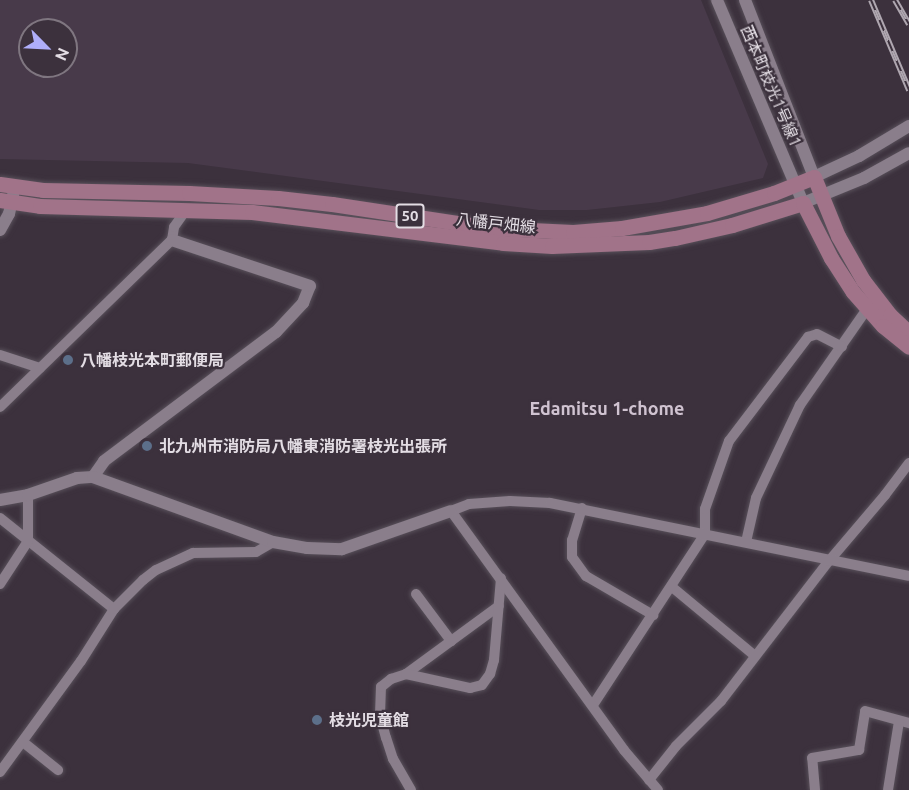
<!DOCTYPE html>
<meta charset="utf-8">
<style>
body{margin:0}
#map{position:relative;width:909px;height:790px;overflow:hidden;background:#3c313d;font-family:Ubuntu,"Noto Sans JP",sans-serif}
div>[style]{position:absolute}
.built>*{inset:0;background:#483a4a}
.roads{filter:drop-shadow(0 0 2px #58505a) drop-shadow(0 0 2px #58505a)}
.minor>*{height:10px;margin:-5px;padding:0 5px;transform-origin:5px;border-radius:5px;background:#8a7e8b}
.tertiary>*{height:12px;margin:-6px;padding:0 6px;transform-origin:6px;border-radius:6px;background:#8a7e8b}
.primary>*{height:15px;margin:-7.5px;padding:0 7.5px;transform-origin:7.5px;border-radius:7.5px;background:#a17389}
.rail>*{height:6px;margin-top:-3px;transform-origin:0;background:repeating-linear-gradient(90deg,#3c313d 0 11px,#afa7b0 0 22px);box-sizing:border-box;border-block:2px solid #afa7b0}
.dots>*{width:16px;height:16px;translate:-50% -50%;box-sizing:border-box;border:3px solid #3c313d;border-radius:50%}
span{translate:-50% -50%;white-space:nowrap;text-align:center;line-height:1.15;-webkit-text-stroke:4.5px #3c313d;paint-order:stroke}
.shield-label span{padding:2px 4px;background:#3c313d;border:2px solid;border-radius:4px;-webkit-text-stroke-width:0}
.shield-label{font-size:15px;color:#e3dde4;font-weight:700}
.street-label{font-size:16px;color:#e3dde4}
.poi-label{font-size:16px;color:#e3dde4;font-weight:700}
.left{translate:0 -50%;text-align:left}
.neighbourhood-label{font-size:18px;color:#d0c3d1;font-weight:700}
.north{position:absolute;left:18px;top:18px;width:60px;height:60px;box-sizing:border-box;background:#3c313d;border:2px solid #7f7680;border-radius:50%;rotate:114deg;font-size:16px;font-weight:700;line-height:24px;text-align:center;color:#e3dde4}
.north::after{content:'';display:block;margin:auto;width:21px;height:27px;background:#afaefa;clip-path:polygon(50% 0,100% 100%,50% 72%,0 100%)}
</style>
<div id="map">
<div class="built">
<i style="clip-path:polygon(evenodd,0 0,701px 0,768px 164px,763px 178px,660px 202px,587px 210px,539px 210px,188px 163px,0 159px,0 0,30px 30px,66px 30px,66px 66px,30px 66px,30px 30px)"></i>
</div>
<div class="roads">
<div class="minor">
<i style="left:0;top:355px;width:42px;rotate:18deg"></i>
<i style="left:0;top:407px;width:240px;rotate:-44.2deg"></i>
<i style="left:172px;top:240px;width:13px;rotate:-81deg"></i>
<i style="left:174px;top:227px;width:21px;rotate:-55deg"></i>
<i style="left:582px;top:508px;width:34px;rotate:107deg"></i>
<i style="left:572px;top:540px;width:17px;rotate:90deg"></i>
<i style="left:572px;top:557px;width:24px;rotate:54deg"></i>
<i style="left:586px;top:576px;width:78px;rotate:30.2deg"></i>
<i style="left:0;top:518px;width:146px;rotate:38.6deg"></i>
<i style="left:746px;top:542px;width:45px;rotate:-77.2deg"></i>
<i style="left:756px;top:498px;width:103px;rotate:-64.7deg"></i>
<i style="left:800px;top:405px;width:117px;rotate:-55.1deg"></i>
<i style="left:0;top:584px;width:51px;rotate:-56.9deg"></i>
<i style="left:28px;top:541px;width:46px;rotate:-90deg"></i>
<i style="left:672px;top:587px;width:108px;rotate:39.7deg"></i>
<i style="left:416px;top:594px;width:59px;rotate:53.3deg"></i>
<i style="left:406px;top:674px;width:115px;rotate:-36.2deg"></i>
<i style="left:593px;top:705px;width:204px;rotate:-56.8deg"></i>
<i style="left:705px;top:534px;width:25px;rotate:-90deg"></i>
<i style="left:705px;top:509px;width:72px;rotate:-70.6deg"></i>
<i style="left:729px;top:441px;width:131px;rotate:-52.8deg"></i>
<i style="left:808px;top:337px;width:9px;rotate:-18deg"></i>
<i style="left:817px;top:334px;width:28px;rotate:27deg"></i>
<i style="left:23px;top:742px;width:45px;rotate:38.7deg"></i>
<i style="left:0;top:772px;width:137px;rotate:-53.9deg"></i>
<i style="left:81px;top:661px;width:62px;rotate:-57.6deg"></i>
<i style="left:114px;top:609px;width:41px;rotate:-45deg"></i>
<i style="left:143px;top:580px;width:16px;rotate:-38deg"></i>
<i style="left:156px;top:570px;width:41px;rotate:-24.7deg"></i>
<i style="left:193px;top:553px;width:63px;rotate:-0.9deg"></i>
<i style="left:256px;top:552px;width:20px;rotate:-30deg"></i>
<i style="left:649px;top:780px;width:43px;rotate:-51.5deg"></i>
<i style="left:676px;top:746px;width:64px;rotate:-45deg"></i>
<i style="left:721px;top:701px;width:177px;rotate:-52.4deg"></i>
<i style="left:829px;top:561px;width:87px;rotate:-49.7deg"></i>
<i style="left:885px;top:495px;width:40px;rotate:-53deg"></i>
<i style="left:411px;top:790px;width:36px;rotate:-120deg"></i>
<i style="left:393px;top:759px;width:22px;rotate:-108deg"></i>
<i style="left:386px;top:738px;width:24px;rotate:-105deg"></i>
<i style="left:380px;top:715px;width:28px;rotate:-88deg"></i>
<i style="left:381px;top:687px;width:13px;rotate:-39deg"></i>
<i style="left:391px;top:679px;width:16px;rotate:-18deg"></i>
<i style="left:406px;top:674px;width:66px;rotate:12.3deg"></i>
<i style="left:470px;top:688px;width:12px;rotate:-14deg"></i>
<i style="left:482px;top:685px;width:14px;rotate:-54deg"></i>
<i style="left:490px;top:674px;width:15px;rotate:-74deg"></i>
<i style="left:494px;top:660px;width:82px;rotate:-85.1deg"></i>
<i style="left:658px;top:790px;width:52px;rotate:-130.4deg"></i>
<i style="left:624px;top:750px;width:295px;rotate:-125.9deg"></i>
<i style="left:451px;top:511px;width:19px;rotate:-21deg"></i>
<i style="left:469px;top:504px;width:41px;rotate:-4.2deg"></i>
<i style="left:510px;top:501px;width:40px;rotate:2.9deg"></i>
<i style="left:550px;top:503px;width:366px;rotate:11.5deg"></i>
<i style="left:815px;top:790px;width:32px;rotate:-95deg"></i>
<i style="left:812px;top:758px;width:48px;rotate:-9.7deg"></i>
<i style="left:859px;top:750px;width:39px;rotate:-81deg"></i>
<i style="left:865px;top:711px;width:46px;rotate:15.3deg"></i>
<i style="left:888px;top:790px;width:70px;rotate:-80.9deg"></i>
</div>
<div class="tertiary">
<i style="left:717px;top:0;width:220px;rotate:67deg"></i>
<i style="left:803px;top:203px;width:66px;rotate:-22.3deg"></i>
<i style="left:864px;top:178px;width:51px;rotate:-29.1deg"></i>
<i style="left:745px;top:0;width:190px;rotate:68.7deg"></i>
<i style="left:814px;top:177px;width:50px;rotate:-25deg"></i>
<i style="left:859px;top:156px;width:58px;rotate:-31deg"></i>
<i style="left:0;top:230px;width:18px;rotate:-61deg"></i>
<i style="left:9px;top:214px;width:29px;rotate:-78deg"></i>
<i style="left:93px;top:477px;width:19px;rotate:-55deg"></i>
<i style="left:104px;top:461px;width:215px;rotate:-36.9deg"></i>
<i style="left:276px;top:332px;width:40px;rotate:-47deg"></i>
<i style="left:303px;top:303px;width:18px;rotate:-68deg"></i>
<i style="left:310px;top:286px;width:145px;rotate:-161.6deg"></i>
<i style="left:0;top:500px;width:28px;rotate:-10deg"></i>
<i style="left:28px;top:495px;width:52px;rotate:-19.1deg"></i>
<i style="left:77px;top:478px;width:16px;rotate:-4deg"></i>
<i style="left:93px;top:477px;width:191px;rotate:19.9deg"></i>
<i style="left:273px;top:542px;width:35px;rotate:10deg"></i>
<i style="left:307px;top:548px;width:35px;rotate:2deg"></i>
<i style="left:342px;top:549px;width:115px;rotate:-19.2deg"></i>
</div>
<div class="primary">
<i style="left:0;top:184px;width:43px;rotate:7.9deg"></i>
<i style="left:43px;top:190px;width:146px;rotate:1.2deg"></i>
<i style="left:189px;top:193px;width:89px;rotate:3.2deg"></i>
<i style="left:278px;top:198px;width:54px;rotate:6.3deg"></i>
<i style="left:332px;top:204px;width:160px;rotate:8.6deg"></i>
<i style="left:490px;top:228px;width:83px;rotate:2.8deg"></i>
<i style="left:573px;top:232px;width:49px;rotate:-4.7deg"></i>
<i style="left:622px;top:228px;width:86px;rotate:-10deg"></i>
<i style="left:707px;top:213px;width:70px;rotate:-16.6deg"></i>
<i style="left:774px;top:193px;width:43px;rotate:-21.8deg"></i>
<i style="left:814px;top:177px;width:64px;rotate:67.9deg"></i>
<i style="left:838px;top:236px;width:51px;rotate:60.4deg"></i>
<i style="left:863px;top:280px;width:44px;rotate:52.4deg"></i>
<i style="left:890px;top:315px;width:26px;rotate:43deg"></i>
<i style="left:0;top:200px;width:40px;rotate:8.5deg"></i>
<i style="left:40px;top:206px;width:212px;rotate:1.6deg"></i>
<i style="left:252px;top:212px;width:253px;rotate:7deg"></i>
<i style="left:503px;top:243px;width:49px;rotate:3.5deg"></i>
<i style="left:552px;top:246px;width:97px;rotate:-2.4deg"></i>
<i style="left:649px;top:242px;width:26px;rotate:-9deg"></i>
<i style="left:675px;top:238px;width:58px;rotate:-12.8deg"></i>
<i style="left:732px;top:225px;width:74px;rotate:-17.2deg"></i>
<i style="left:803px;top:203px;width:62px;rotate:63deg"></i>
<i style="left:831px;top:258px;width:40px;rotate:57.1deg"></i>
<i style="left:853px;top:292px;width:45px;rotate:48.6deg"></i>
<i style="left:883px;top:326px;width:33px;rotate:39deg"></i>
</div>
</div>
<div class="rail">
<i style="left:871px;top:0;width:98px;rotate:67.1deg"></i>
<i style="left:895px;top:0;width:28px;rotate:60deg"></i>
</div>
<div class="dots">
<i style="left:68px;top:360px;background:#5c6f8a"></i>
<i style="left:147px;top:446px;background:#5c6f8a"></i>
<i style="left:317px;top:720px;background:#5c6f8a"></i>
</div>
<div class="shield-label">
<span style="left:410px;top:216px">50</span>
</div>
<div class="street-label">
<span style="left:771px;top:86px;rotate:67deg">西本町枝光1号線1</span>
<span style="left:496px;top:223px;rotate:6deg">八幡戸畑線</span>
</div>
<div class="poi-label">
<span class="left" style="left:80px;top:360px">八幡枝光本町郵便局</span>
<span class="left" style="left:159px;top:446px">北九州市消防局八幡東消防署枝光出張所</span>
<span class="left" style="left:329px;top:720px">枝光児童館</span>
</div>
<div class="neighbourhood-label">
<span style="left:607px;top:408px">Edamitsu 1-chome</span>
</div>
<div class="north">N</div>
</div>
